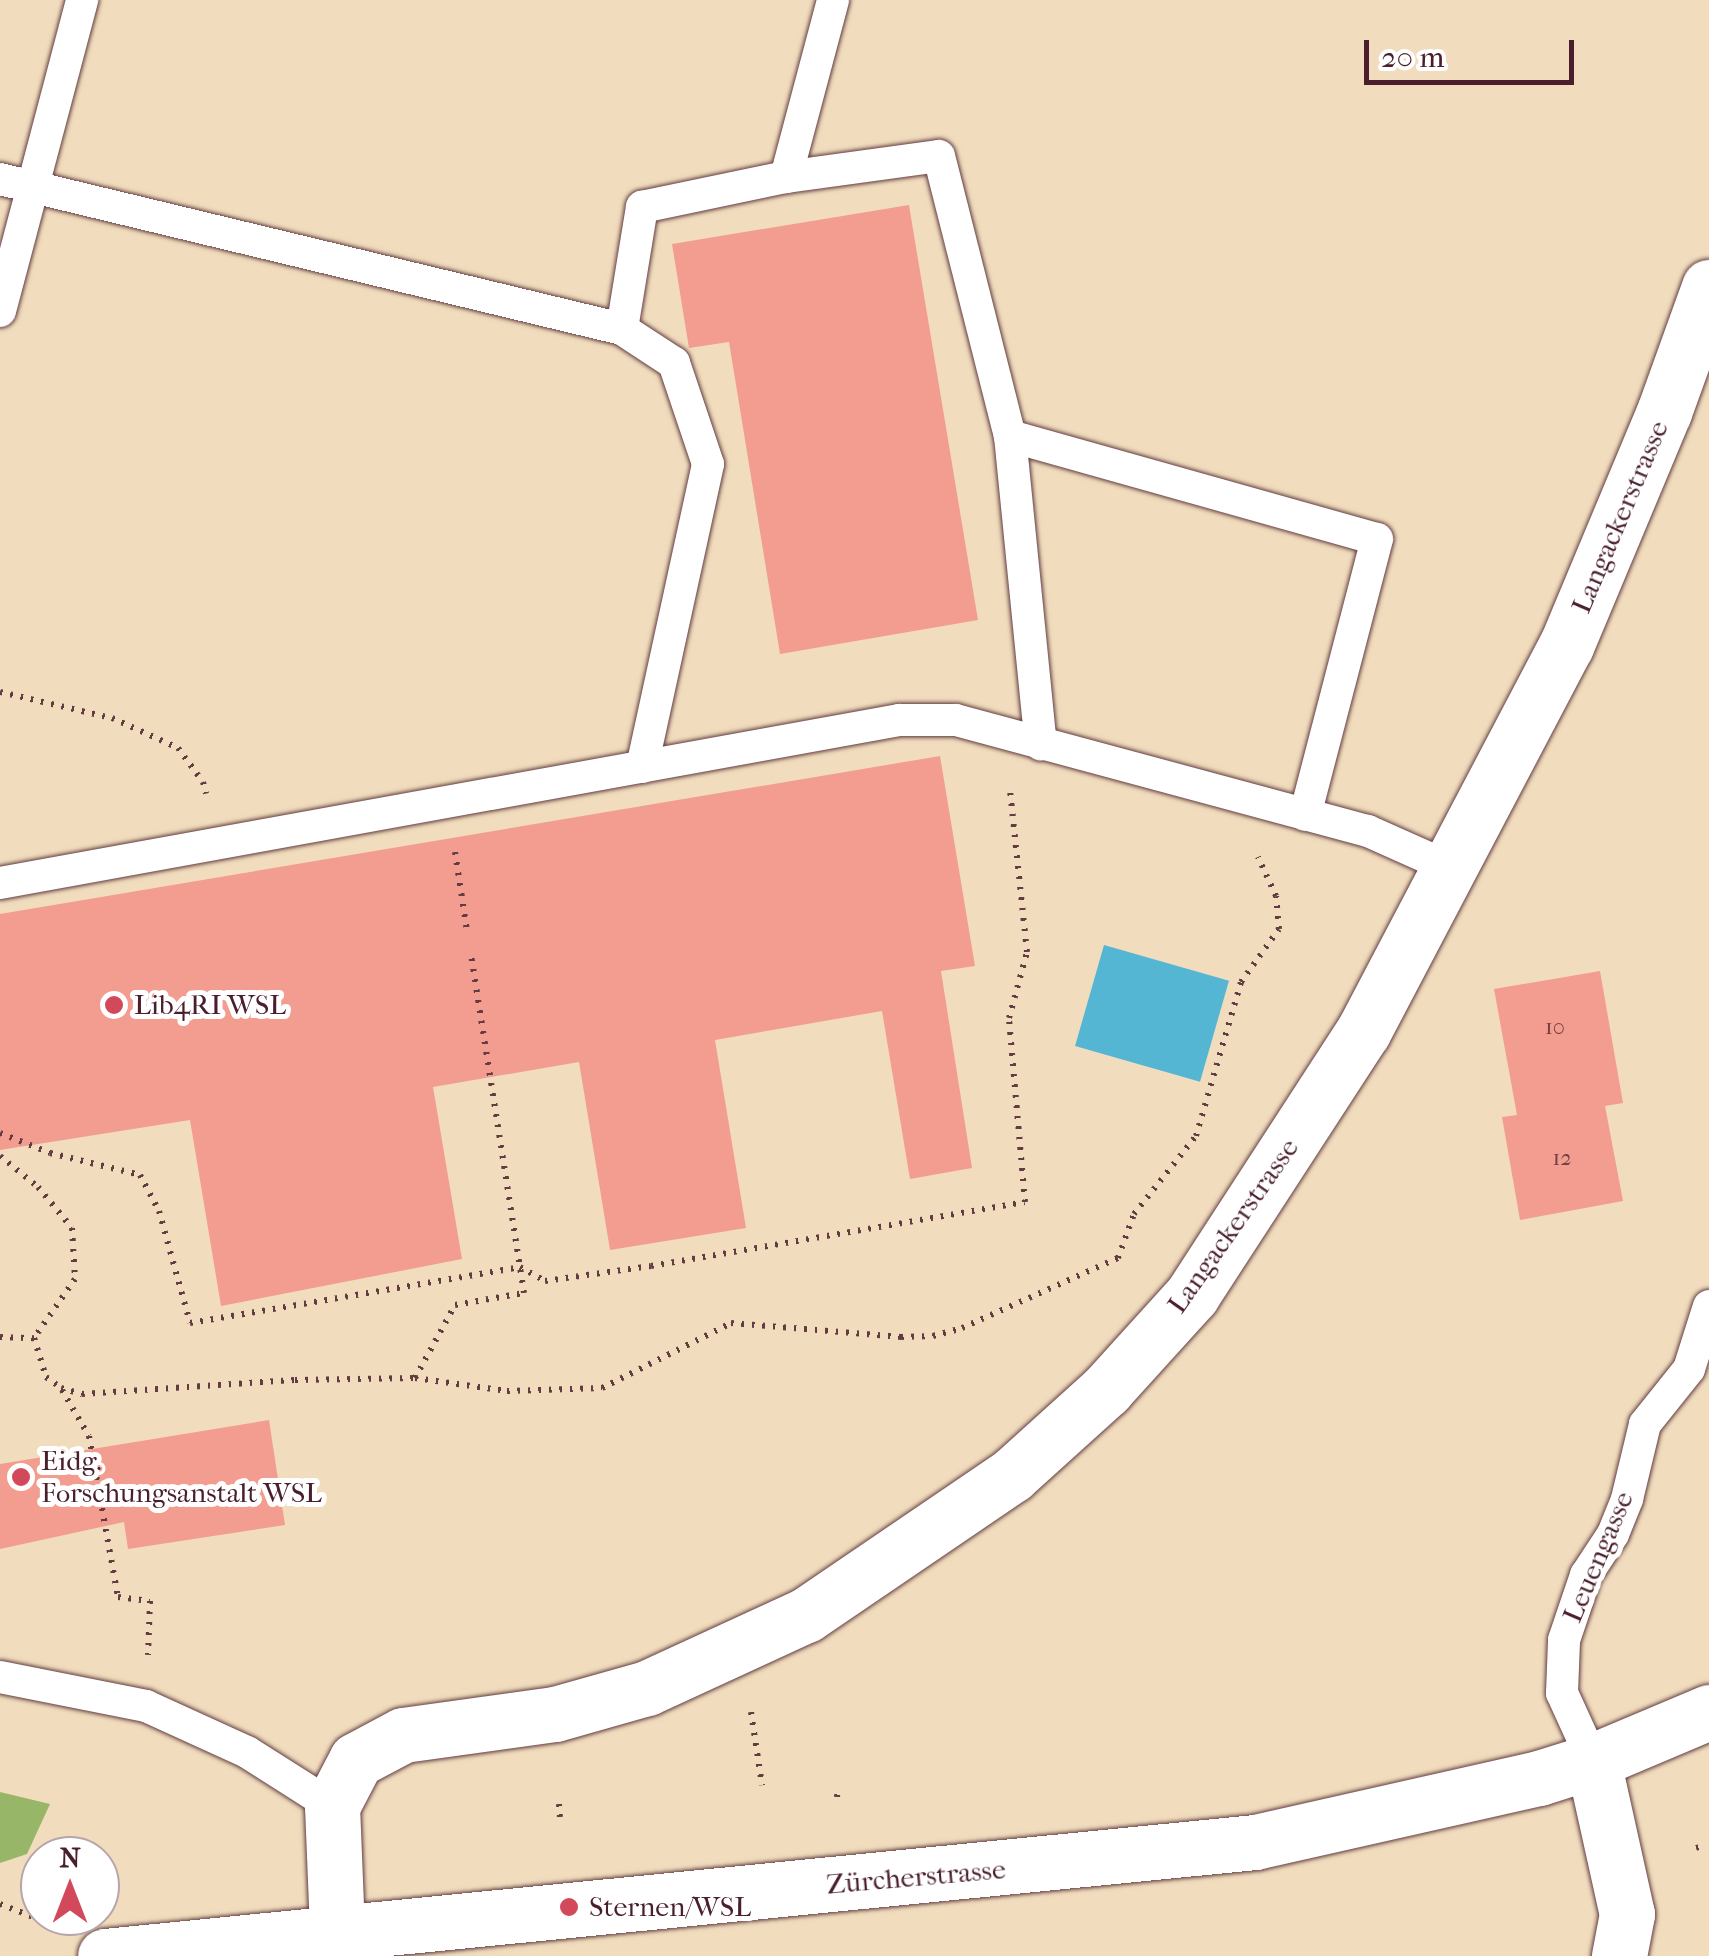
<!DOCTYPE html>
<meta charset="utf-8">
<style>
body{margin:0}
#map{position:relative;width:1709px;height:1956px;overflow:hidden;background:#f1ddbd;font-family:"IM FELL French Canon",serif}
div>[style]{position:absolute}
.forest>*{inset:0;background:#98b668}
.water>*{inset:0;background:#55b6d4;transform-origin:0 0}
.building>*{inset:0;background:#f29d90}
.path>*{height:6px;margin-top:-3px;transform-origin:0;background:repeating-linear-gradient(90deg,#633c41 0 2.5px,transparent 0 10.5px)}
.roads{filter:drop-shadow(0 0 2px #633c41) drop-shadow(0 0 2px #633c41)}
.lane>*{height:32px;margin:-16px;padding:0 16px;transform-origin:16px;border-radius:16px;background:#fff}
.street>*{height:55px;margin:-27.5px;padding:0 27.5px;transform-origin:27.5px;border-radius:27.5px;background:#fff}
.secondary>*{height:55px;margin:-27.5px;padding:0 27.5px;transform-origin:27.5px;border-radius:27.5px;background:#fff}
.dots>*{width:28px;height:28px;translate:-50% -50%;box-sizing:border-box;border:5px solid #fff;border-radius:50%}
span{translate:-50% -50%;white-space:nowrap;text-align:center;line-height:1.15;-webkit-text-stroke:10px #fff;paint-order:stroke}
.number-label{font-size:22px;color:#743e44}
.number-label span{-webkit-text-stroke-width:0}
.street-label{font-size:28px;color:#4a1f2b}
.poi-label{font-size:28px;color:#4a1f2b}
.left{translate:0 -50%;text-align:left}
.north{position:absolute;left:20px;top:1836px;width:100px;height:100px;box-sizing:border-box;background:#fff;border:2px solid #b7a5aa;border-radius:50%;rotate:0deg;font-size:28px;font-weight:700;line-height:40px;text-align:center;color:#4a1f2b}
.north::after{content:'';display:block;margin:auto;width:35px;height:45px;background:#d1495b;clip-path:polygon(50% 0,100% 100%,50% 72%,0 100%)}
.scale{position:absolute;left:1364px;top:40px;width:210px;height:45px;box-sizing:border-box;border:5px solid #4a1f2b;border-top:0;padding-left:12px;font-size:30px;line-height:35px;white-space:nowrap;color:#4a1f2b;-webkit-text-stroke:8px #fff;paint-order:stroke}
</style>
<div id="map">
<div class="forest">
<i style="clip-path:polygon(0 1792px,50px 1804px,27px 1854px,0 1863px)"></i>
</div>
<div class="water">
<i style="left:1104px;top:945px;width:130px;height:105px;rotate:16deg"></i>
</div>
<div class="building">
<i style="clip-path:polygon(909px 205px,978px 620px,780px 654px,729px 342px,689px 348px,672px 244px)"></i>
<i style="clip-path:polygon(940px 756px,975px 966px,941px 971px,972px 1168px,910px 1179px,882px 1011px,715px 1040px,746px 1228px,610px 1250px,579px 1062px,433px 1087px,462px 1259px,221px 1306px,190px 1120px,0 1150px,0 914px)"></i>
<i style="clip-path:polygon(1600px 971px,1623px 1103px,1605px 1106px,1623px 1201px,1520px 1220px,1502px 1117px,1517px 1115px,1494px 989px)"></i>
<i style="clip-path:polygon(269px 1420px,285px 1525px,128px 1549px,124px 1522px,0 1549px,0 1464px)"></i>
</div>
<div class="path">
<i style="left:0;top:692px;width:115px;rotate:13.1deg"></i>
<i style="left:112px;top:718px;width:72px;rotate:24.4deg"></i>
<i style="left:178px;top:748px;width:42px;rotate:53.7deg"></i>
<i style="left:203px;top:782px;width:12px;rotate:76deg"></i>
<i style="left:455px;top:852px;width:79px;rotate:81.3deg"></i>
<i style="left:0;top:1133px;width:54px;rotate:21.8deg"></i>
<i style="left:50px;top:1153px;width:93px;rotate:13.7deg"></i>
<i style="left:140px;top:1175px;width:41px;rotate:62.2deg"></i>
<i style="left:159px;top:1211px;width:116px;rotate:74.5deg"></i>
<i style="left:190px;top:1323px;width:335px;rotate:-9.6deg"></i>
<i style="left:520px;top:1267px;width:29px;rotate:29deg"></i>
<i style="left:545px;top:1281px;width:107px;rotate:-8.1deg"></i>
<i style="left:651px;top:1266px;width:379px;rotate:-9.7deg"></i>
<i style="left:1025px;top:1202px;width:185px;rotate:-95deg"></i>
<i style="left:1009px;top:1018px;width:68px;rotate:-74.7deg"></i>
<i style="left:1027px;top:952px;width:162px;rotate:-96deg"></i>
<i style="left:0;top:1156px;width:49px;rotate:39.2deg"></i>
<i style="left:38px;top:1187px;width:53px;rotate:50.3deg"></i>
<i style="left:72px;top:1228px;width:51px;rotate:86.6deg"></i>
<i style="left:75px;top:1279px;width:72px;rotate:124.8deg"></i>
<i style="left:0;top:1337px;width:34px;rotate:2deg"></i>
<i style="left:34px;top:1338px;width:41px;rotate:72.9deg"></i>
<i style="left:46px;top:1377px;width:19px;rotate:36deg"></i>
<i style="left:61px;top:1388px;width:22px;rotate:16deg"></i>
<i style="left:82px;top:1394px;width:213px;rotate:-3.8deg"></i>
<i style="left:295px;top:1380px;width:120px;rotate:-1deg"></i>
<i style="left:415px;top:1378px;width:93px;rotate:8deg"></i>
<i style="left:507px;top:1391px;width:95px;rotate:-1.8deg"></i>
<i style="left:602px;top:1388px;width:144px;rotate:-26.7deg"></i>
<i style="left:731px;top:1323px;width:171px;rotate:4.7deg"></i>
<i style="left:901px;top:1337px;width:32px;rotate:-2deg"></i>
<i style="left:933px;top:1336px;width:30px;rotate:-15deg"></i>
<i style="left:962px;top:1328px;width:171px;rotate:-24.2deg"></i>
<i style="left:1118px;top:1258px;width:47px;rotate:-70deg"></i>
<i style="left:1134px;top:1214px;width:100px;rotate:-51.5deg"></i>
<i style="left:1196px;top:1136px;width:160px;rotate:-73.7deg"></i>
<i style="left:1241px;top:982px;width:65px;rotate:-54.4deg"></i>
<i style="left:1279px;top:929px;width:33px;rotate:-95deg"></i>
<i style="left:1276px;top:896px;width:43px;rotate:-114.8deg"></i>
<i style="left:415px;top:1378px;width:83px;rotate:-61.3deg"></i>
<i style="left:455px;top:1305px;width:70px;rotate:-9.9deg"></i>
<i style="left:524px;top:1293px;width:343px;rotate:-98.9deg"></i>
<i style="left:62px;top:1390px;width:53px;rotate:59.6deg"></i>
<i style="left:89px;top:1436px;width:164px;rotate:79.8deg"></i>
<i style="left:118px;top:1597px;width:32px;rotate:7deg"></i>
<i style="left:150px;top:1601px;width:54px;rotate:92.1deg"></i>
<i style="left:751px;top:1712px;width:74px;rotate:81.4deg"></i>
<i style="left:837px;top:1797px;width:9px;rotate:-84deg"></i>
<i style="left:559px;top:1804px;width:13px;rotate:86deg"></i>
<i style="left:1696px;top:1848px;width:10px;rotate:-17deg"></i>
<i style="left:0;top:1904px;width:55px;rotate:21.4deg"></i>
</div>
<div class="roads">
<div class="lane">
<i style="left:786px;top:177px;width:154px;rotate:-7.8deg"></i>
<i style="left:939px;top:156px;width:289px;rotate:75.8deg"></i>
<i style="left:1010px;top:436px;width:381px;rotate:15.7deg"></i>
<i style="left:1377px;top:539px;width:285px;rotate:104.6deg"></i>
<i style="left:0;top:179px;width:640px;rotate:13.56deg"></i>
<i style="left:0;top:311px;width:322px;rotate:-75.2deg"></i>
<i style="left:1010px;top:436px;width:310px;rotate:84.3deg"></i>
<i style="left:642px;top:767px;width:310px;rotate:-77.7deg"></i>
<i style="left:708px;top:464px;width:107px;rotate:-108.6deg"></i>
<i style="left:674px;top:363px;width:62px;rotate:-146.8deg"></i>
<i style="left:622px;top:329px;width:124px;rotate:-80.7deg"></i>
<i style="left:642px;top:207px;width:147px;rotate:-11.8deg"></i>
<i style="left:786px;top:177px;width:183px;rotate:-75.1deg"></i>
<i style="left:0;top:883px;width:914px;rotate:-10.28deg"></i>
<i style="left:899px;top:720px;width:57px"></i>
<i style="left:956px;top:720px;width:427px;rotate:15.1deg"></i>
<i style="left:1368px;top:831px;width:91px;rotate:24deg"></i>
<i style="left:0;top:1677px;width:149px;rotate:11.2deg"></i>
<i style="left:146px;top:1706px;width:111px;rotate:24.5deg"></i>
<i style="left:247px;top:1752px;width:101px;rotate:32.4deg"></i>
<i style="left:1593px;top:1761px;width:75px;rotate:-114.5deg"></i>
<i style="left:1562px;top:1693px;width:53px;rotate:-87.8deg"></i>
<i style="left:1564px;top:1640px;width:69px;rotate:-71.3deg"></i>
<i style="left:1586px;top:1575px;width:49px;rotate:-56.6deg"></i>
<i style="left:1613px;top:1534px;width:38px;rotate:-68deg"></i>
<i style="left:1627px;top:1499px;width:77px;rotate:-76.5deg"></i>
<i style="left:1645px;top:1424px;width:70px;rotate:-51.3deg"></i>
<i style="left:1689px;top:1369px;width:66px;rotate:-72.4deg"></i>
</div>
<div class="street">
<i style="left:1593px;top:1761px;width:157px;rotate:77.5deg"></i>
<i style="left:1627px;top:1914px;width:43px;rotate:100.8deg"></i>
<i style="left:337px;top:1930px;width:124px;rotate:-92.3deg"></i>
<i style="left:332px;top:1806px;width:52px;rotate:-62.4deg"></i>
<i style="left:356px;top:1760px;width:53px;rotate:-28deg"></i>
<i style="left:403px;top:1735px;width:153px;rotate:-7.9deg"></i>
<i style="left:555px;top:1714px;width:96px;rotate:-15.8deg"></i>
<i style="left:647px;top:1688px;width:175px;rotate:-24.7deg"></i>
<i style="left:806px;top:1615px;width:249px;rotate:-34.2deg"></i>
<i style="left:1012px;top:1475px;width:127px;rotate:-42.1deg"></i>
<i style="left:1106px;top:1390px;width:128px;rotate:-47.8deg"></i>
<i style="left:1192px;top:1295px;width:314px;rotate:-57deg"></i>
<i style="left:1363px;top:1032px;width:436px;rotate:-62.3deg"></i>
<i style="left:1566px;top:646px;width:254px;rotate:-67.3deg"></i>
<i style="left:1664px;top:412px;width:133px;rotate:-70.2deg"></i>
</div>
<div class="secondary">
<i style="left:105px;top:1956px;width:1156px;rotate:-5.66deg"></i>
<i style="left:1255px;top:1842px;width:291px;rotate:-12.7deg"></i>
<i style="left:1539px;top:1778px;width:57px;rotate:-17.5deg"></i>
<i style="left:1593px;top:1761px;width:126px;rotate:-22.9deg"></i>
</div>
</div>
<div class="dots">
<i style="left:114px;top:1005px;background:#d1495b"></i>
<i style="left:21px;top:1477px;background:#d1495b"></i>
<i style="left:569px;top:1907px;background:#d1495b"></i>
</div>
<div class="number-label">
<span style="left:1555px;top:1028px">10</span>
<span style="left:1562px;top:1159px">12</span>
</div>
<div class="street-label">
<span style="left:1620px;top:517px;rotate:-67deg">Langackerstrasse</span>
<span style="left:1233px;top:1226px;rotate:-55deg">Langackerstrasse</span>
<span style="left:1598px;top:1557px;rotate:-67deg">Leuengasse</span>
<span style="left:916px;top:1877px;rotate:-5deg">Zürcherstrasse</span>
</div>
<div class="poi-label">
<span class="left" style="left:134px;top:1005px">Lib4RI WSL</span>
<span class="left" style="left:41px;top:1477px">Eidg.<br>Forschungsanstalt WSL</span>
<span class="left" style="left:589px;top:1907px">Sternen/WSL</span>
</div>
<div class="north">N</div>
<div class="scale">20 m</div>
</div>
